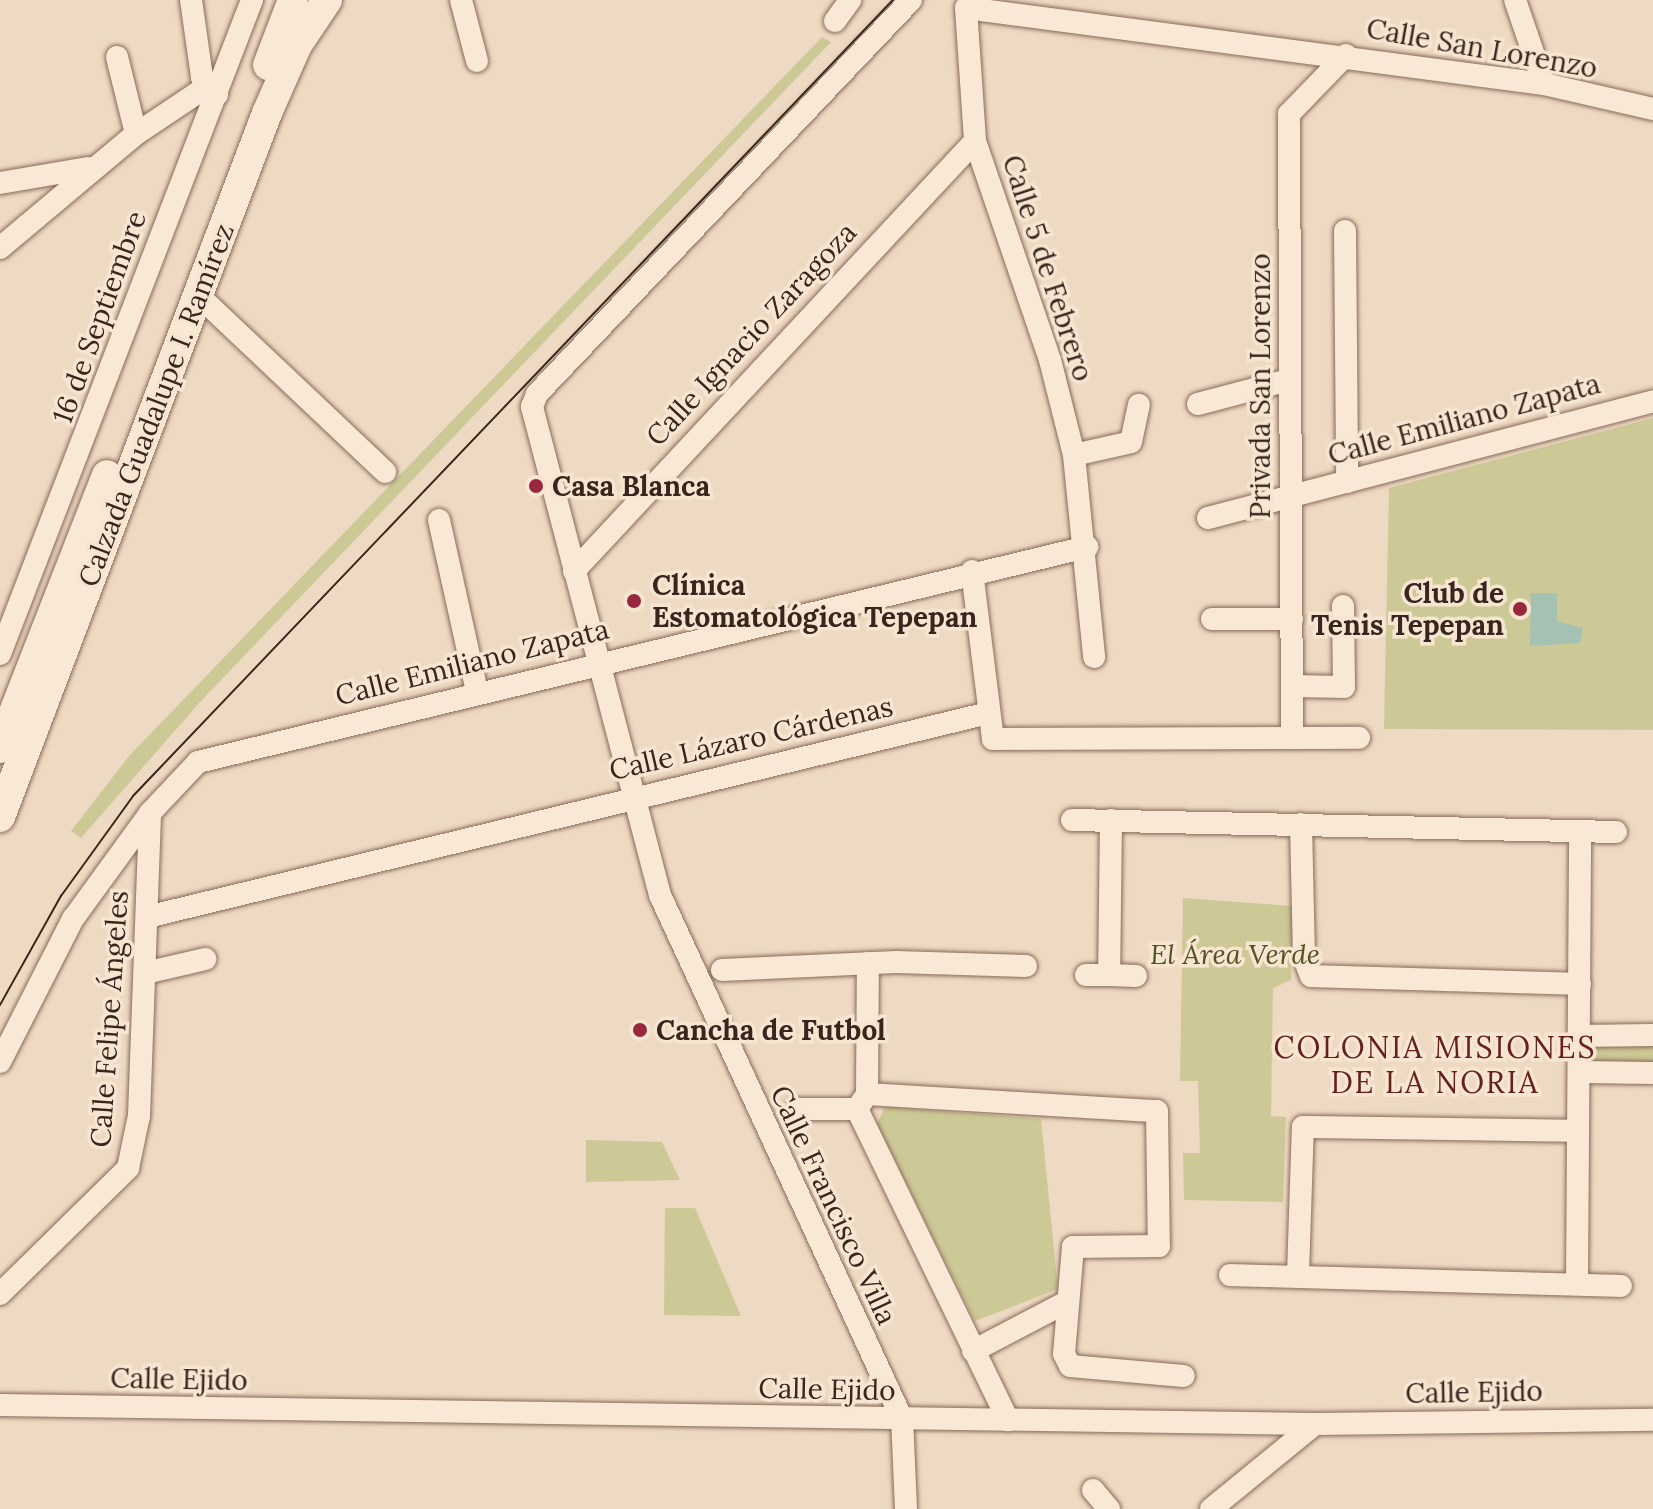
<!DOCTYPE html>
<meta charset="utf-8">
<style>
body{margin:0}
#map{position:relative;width:1653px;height:1509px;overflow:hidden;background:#eed9c2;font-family:Lora,serif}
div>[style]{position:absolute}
.green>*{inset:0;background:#ccc996}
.water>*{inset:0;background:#a4c1b3}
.roads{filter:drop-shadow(0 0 2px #886a59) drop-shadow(0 0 2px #886a59)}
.minor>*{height:22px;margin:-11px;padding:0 11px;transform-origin:11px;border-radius:11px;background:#f9e8d5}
.secondary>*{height:30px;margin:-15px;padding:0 15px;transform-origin:15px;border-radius:15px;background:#f9e8d5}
.tram>*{height:2px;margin:-1px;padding:0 1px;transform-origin:1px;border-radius:1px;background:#38251d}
.dots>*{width:22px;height:22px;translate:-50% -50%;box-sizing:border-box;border:4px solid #f6e5d1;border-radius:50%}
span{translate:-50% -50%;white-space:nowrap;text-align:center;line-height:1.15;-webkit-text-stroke:7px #f6e5d1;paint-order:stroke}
.street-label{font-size:28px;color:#38251d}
.poi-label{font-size:28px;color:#38251d;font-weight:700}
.left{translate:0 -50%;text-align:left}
.right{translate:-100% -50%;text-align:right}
.park-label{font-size:28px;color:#515424;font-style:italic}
.neighbourhood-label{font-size:30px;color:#651f1c;letter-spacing:2px}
</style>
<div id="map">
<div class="green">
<i style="clip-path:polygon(822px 37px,831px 42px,201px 701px,81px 838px,71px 831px,129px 756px)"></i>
<i style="clip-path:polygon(1653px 418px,1653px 730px,1384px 729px,1389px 488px)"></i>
<i style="clip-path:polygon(1183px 898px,1292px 906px,1291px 980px,1273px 988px,1271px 1116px,1286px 1117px,1283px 1202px,1184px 1200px,1183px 1153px,1200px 1153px,1198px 1081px,1180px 1081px)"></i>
<i style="clip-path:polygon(1596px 1046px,1653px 1046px,1653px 1065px,1593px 1064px,1589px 1050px)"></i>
<i style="clip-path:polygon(885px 1107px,1041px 1119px,1058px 1289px,975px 1321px,877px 1124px)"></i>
<i style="clip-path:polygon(586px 1140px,662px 1142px,680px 1180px,586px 1182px)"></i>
<i style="clip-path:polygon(665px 1208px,695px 1208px,741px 1316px,664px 1315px)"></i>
</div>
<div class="water">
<i style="clip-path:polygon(1531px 593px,1557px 593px,1557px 621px,1583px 628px,1580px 643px,1530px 646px)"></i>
</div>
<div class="roads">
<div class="minor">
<i style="left:191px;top:0;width:78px;rotate:81.9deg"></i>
<i style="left:202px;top:77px;width:23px;rotate:49deg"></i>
<i style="left:461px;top:0;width:63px;rotate:75.3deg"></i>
<i style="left:1515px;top:0;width:89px;rotate:71deg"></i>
<i style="left:966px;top:8px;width:583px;rotate:7.49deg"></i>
<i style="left:1544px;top:84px;width:112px;rotate:12.9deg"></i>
<i style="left:966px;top:8px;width:133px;rotate:86.1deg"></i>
<i style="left:975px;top:141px;width:231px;rotate:71.1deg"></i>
<i style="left:1050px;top:360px;width:98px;rotate:75.8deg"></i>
<i style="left:1074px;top:455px;width:203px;rotate:84.3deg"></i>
<i style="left:835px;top:21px;width:26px;rotate:-54deg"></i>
<i style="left:117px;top:57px;width:79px;rotate:76.1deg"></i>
<i style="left:0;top:183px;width:89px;rotate:-9.7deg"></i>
<i style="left:1345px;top:231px;width:251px;rotate:89.5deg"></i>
<i style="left:0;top:248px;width:177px;rotate:-40deg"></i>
<i style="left:136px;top:134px;width:84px;rotate:-33.9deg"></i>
<i style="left:197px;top:294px;width:259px;rotate:43.4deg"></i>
<i style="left:1198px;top:404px;width:94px;rotate:-14.8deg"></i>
<i style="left:1074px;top:455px;width:58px;rotate:-12.8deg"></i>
<i style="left:1131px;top:442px;width:38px;rotate:-78deg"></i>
<i style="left:1208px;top:518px;width:460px;rotate:-14.7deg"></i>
<i style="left:439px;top:520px;width:176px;rotate:77.5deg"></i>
<i style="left:574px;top:571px;width:588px;rotate:-47deg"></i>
<i style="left:972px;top:571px;width:169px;rotate:82.9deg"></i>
<i style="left:993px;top:739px;width:366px;rotate:-0.2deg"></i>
<i style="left:1212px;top:619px;width:80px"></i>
<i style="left:0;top:654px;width:701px;rotate:-68.93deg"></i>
<i style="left:1292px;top:686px;width:52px;rotate:1.1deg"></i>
<i style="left:1344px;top:687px;width:81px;rotate:-90.7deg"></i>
<i style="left:1292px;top:738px;width:624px;rotate:-90.28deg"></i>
<i style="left:1289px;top:114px;width:82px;rotate:-46deg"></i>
<i style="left:1072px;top:820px;width:544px;rotate:1.26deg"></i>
<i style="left:1111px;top:820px;width:155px;rotate:90.7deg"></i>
<i style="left:1109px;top:975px;width:27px;rotate:2deg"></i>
<i style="left:1301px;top:824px;width:134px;rotate:88.7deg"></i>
<i style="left:1304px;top:958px;width:19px;rotate:69deg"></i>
<i style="left:1311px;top:976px;width:269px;rotate:1.7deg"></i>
<i style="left:147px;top:917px;width:865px;rotate:-13.63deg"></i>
<i style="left:722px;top:970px;width:174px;rotate:-2.6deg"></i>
<i style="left:896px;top:962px;width:130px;rotate:1.8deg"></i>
<i style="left:145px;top:973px;width:62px;rotate:-13.1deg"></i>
<i style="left:1086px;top:975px;width:23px"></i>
<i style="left:1579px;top:1036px;width:74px;rotate:-0.8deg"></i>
<i style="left:0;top:1062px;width:161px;rotate:-63deg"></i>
<i style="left:73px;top:919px;width:131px;rotate:-54deg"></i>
<i style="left:1580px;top:1072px;width:73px;rotate:0.8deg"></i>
<i style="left:867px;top:1094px;width:131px;rotate:-89.6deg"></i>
<i style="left:796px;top:1109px;width:61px"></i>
<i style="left:857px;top:1109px;width:18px;rotate:-56deg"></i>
<i style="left:867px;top:1094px;width:290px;rotate:3.4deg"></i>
<i style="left:1157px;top:1111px;width:135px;rotate:89.2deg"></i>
<i style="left:1159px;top:1246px;width:86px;rotate:179.3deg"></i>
<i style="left:1073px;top:1247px;width:107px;rotate:94.8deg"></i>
<i style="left:1064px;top:1354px;width:13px;rotate:63deg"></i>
<i style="left:1070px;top:1366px;width:114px;rotate:5deg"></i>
<i style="left:857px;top:1109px;width:346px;rotate:64.1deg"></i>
<i style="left:1298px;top:1274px;width:147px;rotate:-88.1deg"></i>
<i style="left:1303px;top:1127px;width:275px;rotate:0.8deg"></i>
<i style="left:1230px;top:1275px;width:391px;rotate:1.6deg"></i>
<i style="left:1577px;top:1281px;width:449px;rotate:-89.6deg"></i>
<i style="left:0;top:1294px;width:180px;rotate:-44.5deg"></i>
<i style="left:128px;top:1168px;width:53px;rotate:-78.1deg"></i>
<i style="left:139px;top:1116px;width:303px;rotate:-87.9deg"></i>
<i style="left:150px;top:813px;width:70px;rotate:-46.7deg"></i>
<i style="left:198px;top:762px;width:915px;rotate:-13.6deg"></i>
<i style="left:973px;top:1351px;width:104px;rotate:-27.6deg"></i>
<i style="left:0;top:1405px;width:1315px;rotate:0.83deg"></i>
<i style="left:1315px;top:1424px;width:338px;rotate:-0.7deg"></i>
<i style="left:1093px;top:1490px;width:25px;rotate:50deg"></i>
<i style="left:906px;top:1509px;width:90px;rotate:-92.5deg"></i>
<i style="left:902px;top:1419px;width:577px;rotate:-114.79deg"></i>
<i style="left:660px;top:895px;width:505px;rotate:-104.7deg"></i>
<i style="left:532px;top:407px;width:14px;rotate:-69deg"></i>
<i style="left:537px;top:394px;width:543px;rotate:-46.49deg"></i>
<i style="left:1211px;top:1509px;width:134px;rotate:-39.3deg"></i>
</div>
<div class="secondary">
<i style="left:268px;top:65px;width:70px;rotate:-69deg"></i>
<i style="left:0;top:748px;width:293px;rotate:-68.6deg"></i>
<i style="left:0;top:817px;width:753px;rotate:-69.23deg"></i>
<i style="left:267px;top:113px;width:74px;rotate:-66.2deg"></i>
<i style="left:297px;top:45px;width:54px;rotate:-56.3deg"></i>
</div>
</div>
<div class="tram">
<i style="left:0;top:1005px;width:125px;rotate:-60.8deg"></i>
<i style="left:61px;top:896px;width:123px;rotate:-54.2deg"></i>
<i style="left:133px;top:796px;width:1101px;rotate:-46.33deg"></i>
</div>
<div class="dots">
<i style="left:536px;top:486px;background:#98283d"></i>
<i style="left:634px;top:601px;background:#98283d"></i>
<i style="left:1520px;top:609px;background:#98283d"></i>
<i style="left:640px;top:1030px;background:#98283d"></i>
</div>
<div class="street-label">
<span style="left:1482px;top:48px;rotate:10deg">Calle San Lorenzo</span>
<span style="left:1048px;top:268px;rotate:72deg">Calle 5 de Febrero</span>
<span style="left:99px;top:317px;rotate:-70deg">16 de Septiembre</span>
<span style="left:751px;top:334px;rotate:-47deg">Calle Ignacio Zaragoza</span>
<span style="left:1260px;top:386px;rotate:-90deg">Privada San Lorenzo</span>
<span style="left:156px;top:405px;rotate:-69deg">Calzada Guadalupe I. Ramírez</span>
<span style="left:1464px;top:419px;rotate:-15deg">Calle Emiliano Zapata</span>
<span style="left:472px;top:662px;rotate:-14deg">Calle Emiliano Zapata</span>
<span style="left:751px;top:738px;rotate:-13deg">Calle Lázaro Cárdenas</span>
<span style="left:109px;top:1019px;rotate:-86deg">Calle Felipe Ángeles</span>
<span style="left:834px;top:1205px;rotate:65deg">Calle Francisco Villa</span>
<span style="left:179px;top:1379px;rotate:1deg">Calle Ejido</span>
<span style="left:827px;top:1389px;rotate:1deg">Calle Ejido</span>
<span style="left:1474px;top:1392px;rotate:-1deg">Calle Ejido</span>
</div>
<div class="poi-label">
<span class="left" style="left:552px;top:486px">Casa Blanca</span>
<span class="left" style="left:652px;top:601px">Clínica<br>Estomatológica Tepepan</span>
<span class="right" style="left:1504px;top:609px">Club de<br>Tenis Tepepan</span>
<span class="left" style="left:656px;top:1030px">Cancha de Futbol</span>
</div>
<div class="park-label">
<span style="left:1235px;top:954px">El Área Verde</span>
</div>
<div class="neighbourhood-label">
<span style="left:1435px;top:1064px">COLONIA MISIONES<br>DE LA NORIA</span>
</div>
</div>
